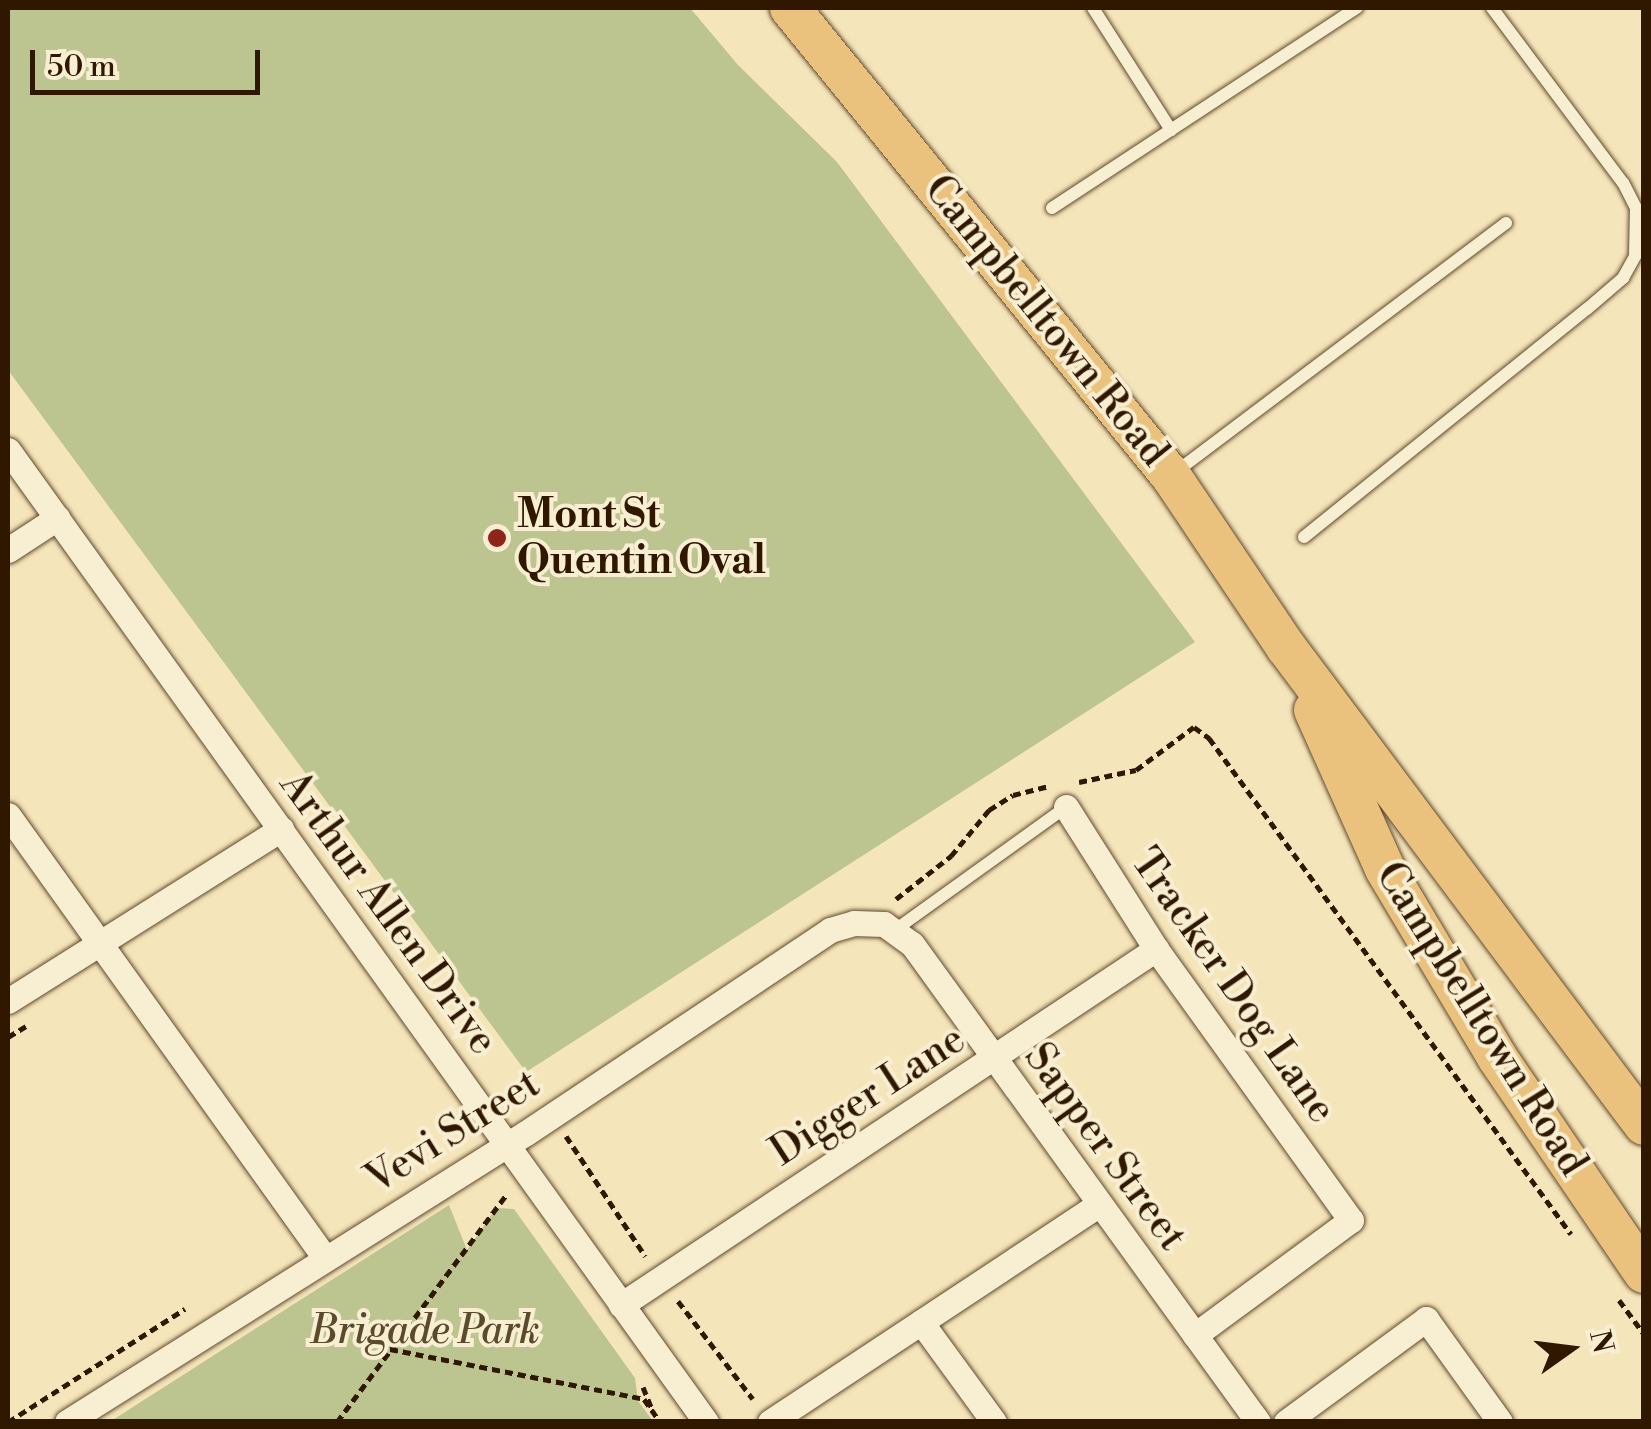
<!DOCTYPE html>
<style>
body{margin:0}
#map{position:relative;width:1651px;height:1429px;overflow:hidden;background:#f5e5ba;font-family:"Libre Bodoni",serif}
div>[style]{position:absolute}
.green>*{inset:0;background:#bcc590}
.path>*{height:5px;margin-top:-2.5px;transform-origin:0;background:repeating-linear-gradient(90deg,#2f1700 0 8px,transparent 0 13px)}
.roads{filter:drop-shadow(0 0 2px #604a2e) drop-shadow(0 0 2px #604a2e)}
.lane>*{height:12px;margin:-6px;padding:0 6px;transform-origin:6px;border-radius:6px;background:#f8eed2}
.street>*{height:25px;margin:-12.5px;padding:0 12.5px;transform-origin:12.5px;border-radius:12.5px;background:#f8eed2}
.primary>*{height:40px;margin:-20px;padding:0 20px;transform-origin:20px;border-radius:20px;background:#eac27d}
.dots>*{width:28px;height:28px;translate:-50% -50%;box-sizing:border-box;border:5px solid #f8eed2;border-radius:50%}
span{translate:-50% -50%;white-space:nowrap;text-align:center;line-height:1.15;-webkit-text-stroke:8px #f8eed2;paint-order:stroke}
.street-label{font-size:40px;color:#2f1700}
.poi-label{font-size:40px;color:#2f1700;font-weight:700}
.left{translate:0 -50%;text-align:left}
.park-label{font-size:40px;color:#594b2b;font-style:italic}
.frame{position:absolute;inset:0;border:10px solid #2f1700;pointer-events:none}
.north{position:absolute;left:1521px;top:1299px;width:100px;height:100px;-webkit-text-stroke:8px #f8eed2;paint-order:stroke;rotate:76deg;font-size:28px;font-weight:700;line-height:40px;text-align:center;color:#2f1700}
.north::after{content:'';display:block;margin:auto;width:35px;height:45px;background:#2f1700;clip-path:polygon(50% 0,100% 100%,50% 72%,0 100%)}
.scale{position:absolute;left:30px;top:50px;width:230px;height:45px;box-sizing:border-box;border:5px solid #2f1700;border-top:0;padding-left:12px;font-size:30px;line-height:35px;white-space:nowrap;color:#2f1700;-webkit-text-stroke:8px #f8eed2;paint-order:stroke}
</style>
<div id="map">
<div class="green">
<i style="clip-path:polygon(8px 8px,690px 8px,738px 65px,837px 162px,1195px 642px,526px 1072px,8px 370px)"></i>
<i style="clip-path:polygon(449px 1205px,467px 1250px,496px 1208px,514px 1209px,635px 1378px,638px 1401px,653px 1421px,111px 1421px)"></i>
</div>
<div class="path">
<i style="left:1079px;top:782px;width:58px;rotate:-11.9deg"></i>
<i style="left:1136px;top:770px;width:72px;rotate:-36.6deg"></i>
<i style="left:1194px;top:727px;width:19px;rotate:36deg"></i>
<i style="left:1209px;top:738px;width:614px;rotate:53.88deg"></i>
<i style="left:896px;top:899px;width:70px;rotate:-38deg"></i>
<i style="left:951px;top:856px;width:60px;rotate:-50.4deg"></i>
<i style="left:989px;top:810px;width:28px;rotate:-32deg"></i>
<i style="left:1013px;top:795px;width:36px;rotate:-14deg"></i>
<i style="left:8px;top:1037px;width:21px;rotate:-31deg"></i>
<i style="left:566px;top:1136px;width:144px;rotate:56.6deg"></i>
<i style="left:1619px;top:1300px;width:42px;rotate:53.7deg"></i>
<i style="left:678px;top:1301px;width:123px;rotate:52.6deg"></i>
<i style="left:390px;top:1349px;width:259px;rotate:11.1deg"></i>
<i style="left:644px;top:1399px;width:28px;rotate:55deg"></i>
<i style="left:643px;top:1387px;width:27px;rotate:68deg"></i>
<i style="left:8px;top:1422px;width:210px;rotate:-32.6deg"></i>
<i style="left:337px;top:1422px;width:284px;rotate:-53.3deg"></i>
</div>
<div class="roads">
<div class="lane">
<i style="left:1093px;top:8px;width:145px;rotate:57.4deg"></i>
<i style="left:1052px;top:208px;width:365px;rotate:-33.3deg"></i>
<i style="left:1173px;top:474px;width:417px;rotate:-37deg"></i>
<i style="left:1304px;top:537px;width:363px;rotate:-38.9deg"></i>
<i style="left:1587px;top:309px;width:48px;rotate:-40.7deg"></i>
<i style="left:1623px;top:278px;width:25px;rotate:-61deg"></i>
<i style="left:1635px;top:256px;width:48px;rotate:-88.8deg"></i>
<i style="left:1636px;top:208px;width:28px;rotate:-117deg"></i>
<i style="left:1623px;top:183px;width:219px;rotate:-126.8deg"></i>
<i style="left:895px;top:930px;width:211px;rotate:-35.7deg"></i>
</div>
<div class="street">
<i style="left:8px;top:450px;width:1197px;rotate:54.32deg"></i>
<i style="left:8px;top:550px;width:59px;rotate:-33.1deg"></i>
<i style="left:1066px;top:807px;width:168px;rotate:57.6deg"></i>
<i style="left:1156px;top:949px;width:334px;rotate:54.3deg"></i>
<i style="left:1351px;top:1220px;width:194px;rotate:143.6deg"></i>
<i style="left:8px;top:815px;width:545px;rotate:54.41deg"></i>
<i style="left:8px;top:1001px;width:323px;rotate:-32.2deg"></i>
<i style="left:621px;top:1305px;width:643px;rotate:-33.64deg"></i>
<i style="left:921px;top:1322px;width:124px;rotate:53.9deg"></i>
<i style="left:67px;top:1422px;width:542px;rotate:-32.2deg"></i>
<i style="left:526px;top:1133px;width:366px;rotate:-33.7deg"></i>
<i style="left:830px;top:930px;width:25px;rotate:-16deg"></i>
<i style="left:854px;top:923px;width:30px;rotate:2deg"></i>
<i style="left:884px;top:924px;width:34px;rotate:36deg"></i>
<i style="left:912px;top:944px;width:590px;rotate:54.1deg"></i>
<i style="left:770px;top:1422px;width:395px;rotate:-33.5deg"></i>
<i style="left:1286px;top:1422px;width:174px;rotate:-36.3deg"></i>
<i style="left:1426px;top:1319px;width:127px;rotate:54.3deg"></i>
</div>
<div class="primary">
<i style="left:790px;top:8px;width:603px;rotate:50.85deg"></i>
<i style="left:1171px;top:476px;width:206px;rotate:56.1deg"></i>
<i style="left:1286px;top:647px;width:597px;rotate:53.17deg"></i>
<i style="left:1314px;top:710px;width:174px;rotate:65.9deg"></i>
<i style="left:1385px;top:869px;width:219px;rotate:59.2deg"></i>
<i style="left:1497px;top:1057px;width:261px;rotate:55.8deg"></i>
</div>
</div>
<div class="dots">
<i style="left:497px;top:538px;background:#8f2418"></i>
</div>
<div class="street-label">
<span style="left:1046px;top:321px;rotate:51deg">Campbelltown Road</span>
<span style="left:388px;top:913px;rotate:54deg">Arthur Allen Drive</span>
<span style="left:1233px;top:986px;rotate:55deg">Tracker Dog Lane</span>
<span style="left:1481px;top:1019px;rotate:58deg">Campbelltown Road</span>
<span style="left:868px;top:1096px;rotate:-33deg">Digger Lane</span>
<span style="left:453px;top:1132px;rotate:-32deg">Vevi Street</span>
<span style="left:1105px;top:1147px;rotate:54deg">Sapper Street</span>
</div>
<div class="poi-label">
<span class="left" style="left:517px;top:538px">Mont St<br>Quentin Oval</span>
</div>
<div class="park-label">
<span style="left:425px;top:1331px">Brigade Park</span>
</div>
<div class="frame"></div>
<div class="north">N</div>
<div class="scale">50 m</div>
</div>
